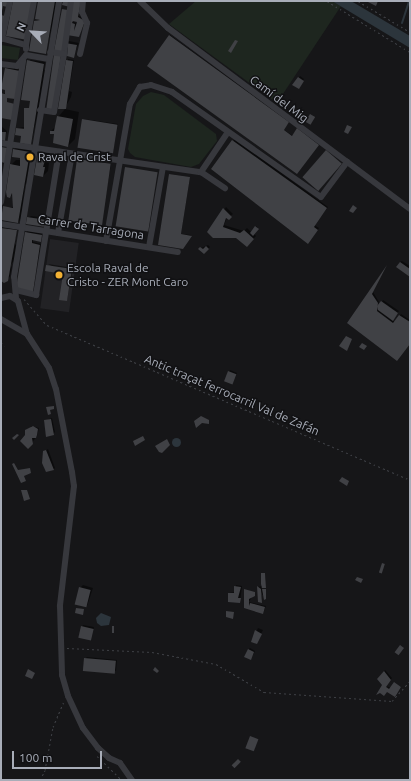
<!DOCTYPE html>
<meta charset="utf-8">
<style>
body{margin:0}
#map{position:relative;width:411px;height:781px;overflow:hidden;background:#161618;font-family:Ubuntu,sans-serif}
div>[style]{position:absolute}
.built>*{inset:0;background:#222225;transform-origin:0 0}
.green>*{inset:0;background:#1e261f}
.water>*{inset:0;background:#2c353c}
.round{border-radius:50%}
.shadow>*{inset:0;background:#0007}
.stream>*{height:2px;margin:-1px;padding:0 1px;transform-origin:1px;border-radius:1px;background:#2c353c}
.building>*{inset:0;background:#404145;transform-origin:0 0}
.path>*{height:1px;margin-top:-0.5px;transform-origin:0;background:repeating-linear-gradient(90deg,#3d3f44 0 2px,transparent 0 5px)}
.minor>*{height:6px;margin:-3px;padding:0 3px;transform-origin:3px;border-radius:3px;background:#37383d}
.dots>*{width:11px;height:11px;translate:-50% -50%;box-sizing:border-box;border:2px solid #111113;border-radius:50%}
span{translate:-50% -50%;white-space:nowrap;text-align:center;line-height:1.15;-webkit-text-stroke:3px #111113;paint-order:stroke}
.street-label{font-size:12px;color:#a8adb8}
.poi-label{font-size:12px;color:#a8adb8}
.left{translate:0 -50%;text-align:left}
.frame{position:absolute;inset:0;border:2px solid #a8adb8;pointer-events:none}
.north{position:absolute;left:12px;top:12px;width:40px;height:40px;-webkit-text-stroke:3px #111113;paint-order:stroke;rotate:295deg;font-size:11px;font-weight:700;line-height:16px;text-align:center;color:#a8adb8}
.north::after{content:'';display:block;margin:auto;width:14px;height:18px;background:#a8adb8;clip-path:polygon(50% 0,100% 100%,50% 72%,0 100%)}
.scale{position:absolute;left:12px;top:751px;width:90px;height:18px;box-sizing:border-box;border:2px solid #a8adb8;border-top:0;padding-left:5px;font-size:12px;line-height:14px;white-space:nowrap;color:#a8adb8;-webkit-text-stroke:3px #111113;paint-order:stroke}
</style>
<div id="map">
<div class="built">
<i style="left:50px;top:239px;width:29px;height:70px;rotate:8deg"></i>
</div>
<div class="green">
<i style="clip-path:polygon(196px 1px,332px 1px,341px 6px,277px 103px,169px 24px)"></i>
<i style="clip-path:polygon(1px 45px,20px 48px,18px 60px,1px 58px)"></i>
<i style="clip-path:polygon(151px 92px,164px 95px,216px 134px,217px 141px,199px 164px,191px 167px,135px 157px,130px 153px,128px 149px,136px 104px,143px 96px)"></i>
</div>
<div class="water">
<i style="clip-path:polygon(332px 1px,351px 1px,410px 36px,410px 48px)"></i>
<i class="round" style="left:171.5px;top:437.5px;width:9px;height:9px"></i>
<i style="clip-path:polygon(101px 613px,111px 617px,109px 625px,101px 626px,97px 623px,96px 618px)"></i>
</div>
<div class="shadow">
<i style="clip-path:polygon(39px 1px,56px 1px,55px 8px,57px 8px,45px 53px,35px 22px,38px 19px)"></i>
<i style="clip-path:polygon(evenodd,64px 1px,81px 1px,79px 16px,87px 19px,78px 36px,66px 34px,62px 9px,70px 9px,73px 2px,64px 1px,73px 20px,78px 20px,77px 23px,73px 22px,73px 20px)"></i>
<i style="clip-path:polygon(170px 35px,289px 122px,283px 129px,293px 136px,298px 129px,318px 144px,297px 173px,148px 66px)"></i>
<i style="clip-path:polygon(69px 41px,79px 43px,75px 52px,70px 45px,65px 44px)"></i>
<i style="clip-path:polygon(68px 59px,74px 60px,69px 91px,72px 92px,71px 97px,65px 108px)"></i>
<i style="clip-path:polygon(30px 60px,45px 62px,44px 70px,47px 70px,31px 144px,25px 128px,18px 127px,25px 127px,25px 108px,30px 109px)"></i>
<i style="clip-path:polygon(8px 67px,23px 68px,7px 96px,6px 102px,15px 104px,1px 117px,1px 93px,6px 93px,6px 69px)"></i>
<i style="clip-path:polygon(300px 76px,304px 79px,300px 86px,294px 85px)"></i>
<i style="clip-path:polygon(65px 109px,79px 112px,75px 139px,68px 146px,51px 131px,56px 126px,58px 117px)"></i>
<i style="clip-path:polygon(83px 119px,118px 124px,113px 152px)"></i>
<i style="clip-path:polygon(1px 126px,7px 131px,4px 140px,1px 139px)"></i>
<i style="clip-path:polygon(235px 139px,328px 207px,314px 225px,319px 228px,309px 242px,213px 169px)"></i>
<i style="clip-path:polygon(17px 146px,32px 149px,28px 182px,25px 185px,21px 219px,18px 222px,4px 207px,14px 207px,13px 194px,10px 197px,11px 165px,16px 160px,21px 160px,21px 157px,14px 150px)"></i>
<i style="clip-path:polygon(44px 149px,51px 150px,47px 162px,49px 163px,48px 171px,43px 176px,39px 153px)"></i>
<i style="clip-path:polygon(78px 159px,111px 164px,101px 224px)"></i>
<i style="clip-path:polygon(169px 174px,190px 177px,181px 234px,191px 235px,183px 248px)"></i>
<i style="clip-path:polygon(226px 207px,233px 214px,227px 218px,224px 225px,244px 231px,247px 228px,251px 232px,256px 226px,258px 228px,254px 234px,256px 236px,247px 246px,237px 237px,208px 232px)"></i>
<i style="clip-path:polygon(31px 216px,47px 218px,46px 224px,28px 218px)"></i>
<i style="clip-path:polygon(2px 227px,17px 229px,14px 243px,18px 247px,15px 260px,10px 265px,10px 268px,12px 266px,10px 277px,1px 280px)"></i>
<i style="clip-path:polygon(27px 231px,42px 233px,40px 241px,33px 240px,33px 242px,41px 244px,32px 291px,17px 288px)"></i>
<i style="clip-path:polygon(208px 245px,210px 247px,204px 253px,199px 249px)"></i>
<i style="clip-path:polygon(402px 261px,410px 266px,410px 276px,400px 262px)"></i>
<i style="clip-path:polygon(48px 264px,73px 268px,67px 300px,64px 273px)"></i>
<i style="clip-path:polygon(373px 292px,379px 302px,377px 311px,383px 300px,399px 311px,392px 320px,395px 322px,401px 314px,410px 320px,410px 343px,349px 323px)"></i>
<i style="clip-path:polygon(230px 370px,237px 373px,233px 382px,229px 372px)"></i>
<i style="clip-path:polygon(52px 418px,55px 432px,53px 434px,45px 421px)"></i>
<i style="clip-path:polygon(31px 426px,39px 428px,37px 436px,28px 448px)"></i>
<i style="clip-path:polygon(48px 449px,55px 468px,53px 470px,44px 452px)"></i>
<i style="clip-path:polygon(262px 573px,265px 573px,266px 587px,261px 587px,263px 591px,264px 597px,261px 592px,262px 602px,259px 601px,258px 587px,262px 586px)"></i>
<i style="clip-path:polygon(83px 585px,93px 588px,87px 606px,80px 588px)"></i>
<i style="clip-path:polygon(236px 585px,242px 586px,240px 602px,229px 593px,235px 592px)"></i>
<i style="clip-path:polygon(245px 590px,255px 592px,249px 602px,266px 606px,263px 613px,245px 607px)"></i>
<i style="clip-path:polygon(83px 625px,94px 627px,91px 640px,82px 627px)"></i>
<i style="clip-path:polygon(258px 628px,263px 630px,257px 642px,252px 641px)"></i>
<i style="clip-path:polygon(250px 648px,255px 651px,251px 659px,248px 650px)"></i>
<i style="clip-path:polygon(87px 657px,117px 660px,116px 671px,85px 659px)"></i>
<i style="clip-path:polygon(385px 670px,392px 678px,386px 686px,391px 688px,395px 683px,401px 687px,395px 696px,379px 678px)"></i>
</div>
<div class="stream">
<i style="left:402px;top:23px;width:23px;rotate:-72deg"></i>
</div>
<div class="building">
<i style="clip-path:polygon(1px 1px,8px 1px,7px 7px,3px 6px,2px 11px)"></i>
<i style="clip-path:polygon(13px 1px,33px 1px,27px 40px,6px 36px)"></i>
<i style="clip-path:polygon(38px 1px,55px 1px,46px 54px,29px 51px,34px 21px,40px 20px,35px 19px)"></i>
<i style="clip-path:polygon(63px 1px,71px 1px,70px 7px,62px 5px)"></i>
<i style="clip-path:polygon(evenodd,72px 1px,81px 1px,78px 17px,85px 21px,79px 37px,67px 35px,72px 1px,73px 21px,77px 22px,74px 31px,75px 24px,72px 23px,73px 21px)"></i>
<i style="clip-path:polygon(366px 1px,373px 2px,378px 1px,376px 6px)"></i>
<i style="clip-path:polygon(62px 9px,69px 10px,62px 53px,54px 51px)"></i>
<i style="clip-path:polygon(1px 15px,5px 16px,1px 31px)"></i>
<i style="clip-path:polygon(169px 35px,289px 122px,284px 130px,292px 136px,297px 128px,319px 145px,297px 174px,147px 66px)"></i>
<i style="clip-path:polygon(235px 40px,238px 41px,231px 53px,228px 51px)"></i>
<i style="clip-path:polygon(65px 43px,77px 45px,74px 58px,67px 56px,68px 46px,65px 45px)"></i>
<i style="left:54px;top:54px;width:7px;height:55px;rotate:8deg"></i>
<i style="clip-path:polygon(27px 60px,44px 64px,31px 145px,20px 143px,21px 136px,15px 135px,16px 128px,24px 129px,24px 108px,29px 108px,30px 101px,21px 100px)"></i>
<i style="clip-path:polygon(66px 60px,73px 61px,72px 68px,66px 109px,58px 109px)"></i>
<i style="clip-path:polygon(5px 68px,20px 71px,15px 99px,7px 98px,7px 102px,15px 104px,12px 120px,1px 118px,1px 93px,5px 94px,5px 90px,1px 89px)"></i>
<i style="clip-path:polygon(298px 77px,304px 81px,299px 89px,292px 85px)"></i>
<i style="left:310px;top:114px;width:6px;height:9px;rotate:31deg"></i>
<i style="clip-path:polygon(57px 116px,73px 119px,68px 147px,53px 143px,54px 134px,50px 134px,50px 131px,54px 131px)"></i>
<i style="left:82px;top:119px;width:36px;height:29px;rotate:9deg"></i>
<i style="clip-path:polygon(347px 125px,352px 127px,348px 134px,344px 132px)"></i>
<i style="clip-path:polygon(1px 127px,2px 132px,6px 132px,5px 141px,1px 140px)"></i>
<i style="clip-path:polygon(232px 140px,327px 208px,314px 227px,318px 230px,308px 244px,211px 169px)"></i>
<i style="clip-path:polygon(1px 147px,7px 148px,5px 163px,1px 162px)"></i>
<i style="clip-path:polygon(13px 149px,30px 152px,18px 223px,1px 220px,3px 206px,13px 208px,12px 193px,10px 198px,7px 197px,6px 192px,10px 164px,20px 166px,20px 158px,12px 157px)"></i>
<i style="left:326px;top:150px;width:21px;height:36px;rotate:41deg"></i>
<i style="clip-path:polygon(38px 153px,47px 154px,43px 167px,45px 167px,43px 177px,34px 175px)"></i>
<i style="left:77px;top:159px;width:34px;height:62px;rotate:8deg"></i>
<i style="left:125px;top:167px;width:33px;height:60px;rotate:9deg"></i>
<i style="clip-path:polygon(169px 174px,190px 177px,181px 234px,192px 236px,183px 249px,158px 245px)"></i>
<i style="clip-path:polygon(353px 205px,357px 208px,353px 213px,349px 211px)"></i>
<i style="clip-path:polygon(223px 208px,232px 217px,229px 220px,226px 218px,223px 227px,240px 233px,244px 230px,254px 239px,247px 247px,236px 238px,213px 238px,207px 232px)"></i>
<i style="left:27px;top:217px;width:18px;height:7px;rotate:9deg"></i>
<i style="clip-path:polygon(255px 226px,259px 229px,253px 236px,250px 233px)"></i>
<i style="clip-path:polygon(1px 228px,17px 230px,8px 281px,4px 283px,1px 281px)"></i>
<i style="clip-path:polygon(25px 232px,42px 235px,41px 242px,32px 240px,32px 243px,40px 245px,33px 292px,16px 289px)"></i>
<i style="clip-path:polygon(206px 246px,209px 249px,204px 254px,198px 249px,200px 247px,203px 249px)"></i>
<i style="clip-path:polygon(400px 262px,410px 269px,410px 277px,396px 267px)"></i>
<i style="clip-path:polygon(46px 265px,72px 269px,67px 301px,59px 300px,63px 274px,45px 271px)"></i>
<i style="clip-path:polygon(387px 265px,372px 294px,378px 303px,377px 311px,393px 323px,399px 315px,410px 322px,410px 344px,397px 361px,347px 323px)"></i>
<i style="clip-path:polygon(381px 301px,398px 313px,393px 321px,378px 310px,377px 306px)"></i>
<i style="clip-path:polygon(346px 336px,352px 339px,347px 351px,339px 346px)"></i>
<i style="clip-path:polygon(362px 343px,367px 346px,364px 350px,359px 347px)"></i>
<i style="left:228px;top:371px;width:9px;height:11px;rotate:21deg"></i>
<i style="clip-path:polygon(54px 406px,54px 409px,50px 410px,51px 414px,48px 415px,46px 407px)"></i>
<i style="clip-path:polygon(201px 416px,209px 420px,209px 424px,202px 423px,196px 428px,194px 421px)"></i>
<i style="clip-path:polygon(51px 419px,54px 435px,46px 437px,44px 420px)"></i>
<i style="clip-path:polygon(33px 426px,38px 429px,37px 435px,36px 438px,32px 438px,33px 444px,28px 449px,20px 441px,25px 435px,25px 430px)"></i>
<i style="clip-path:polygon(17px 434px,19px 435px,14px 440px,12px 438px)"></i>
<i style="clip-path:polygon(143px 436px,145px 440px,135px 446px,133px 441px)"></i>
<i style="clip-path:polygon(167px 439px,170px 445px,162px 453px,159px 452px,155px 446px)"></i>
<i style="clip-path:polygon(46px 450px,54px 470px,46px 472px,42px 463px,43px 451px)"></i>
<i style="clip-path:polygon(14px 463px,18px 470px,30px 468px,31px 473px,24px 476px,26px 481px,21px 483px,12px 464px)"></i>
<i style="clip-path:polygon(342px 477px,349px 481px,347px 486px,339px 481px)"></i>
<i style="clip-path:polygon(21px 490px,27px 490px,30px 499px,24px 501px)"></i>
<i style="left:382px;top:563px;width:3px;height:10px;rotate:18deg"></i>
<i style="clip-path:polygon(261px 573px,265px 573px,266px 588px,262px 588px,261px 584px)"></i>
<i style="clip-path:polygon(357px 577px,363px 579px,361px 583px,355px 580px)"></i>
<i style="clip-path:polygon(234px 586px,241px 587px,238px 598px,241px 598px,240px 603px,228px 602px,228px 593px,234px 593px)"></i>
<i style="clip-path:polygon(257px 586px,261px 589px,262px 603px,258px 602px)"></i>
<i style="left:79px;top:587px;width:12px;height:18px;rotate:14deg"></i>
<i style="clip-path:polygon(244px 589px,255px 592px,255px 596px,249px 599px,249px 606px,250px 603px,265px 607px,263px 614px,244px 608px)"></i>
<i style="clip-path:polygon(262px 589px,266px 589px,266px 599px,264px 600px)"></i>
<i style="clip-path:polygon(76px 608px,84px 609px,83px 615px,75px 613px)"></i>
<i style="clip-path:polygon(226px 611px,234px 612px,233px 619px,226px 617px)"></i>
<i style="left:81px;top:626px;width:13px;height:12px;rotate:13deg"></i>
<i style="left:112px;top:626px;width:2px;height:7px"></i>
<i style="clip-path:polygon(255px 630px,262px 634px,257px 644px,251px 642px)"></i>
<i style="left:400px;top:645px;width:5px;height:9px;rotate:37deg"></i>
<i style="clip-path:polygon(248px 649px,254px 652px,251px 660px,244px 657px)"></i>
<i style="left:84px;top:658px;width:32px;height:13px;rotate:5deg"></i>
<i style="clip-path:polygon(155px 667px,159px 671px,157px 673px,153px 670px)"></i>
<i style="clip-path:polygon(28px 669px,35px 673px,32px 679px,25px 676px)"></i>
<i style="clip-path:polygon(384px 671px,391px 680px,386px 687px,389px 689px,394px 682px,401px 687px,395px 697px,387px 692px,384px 696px,380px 693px,376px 695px,382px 685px,377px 679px)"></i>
<i style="left:250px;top:736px;width:9px;height:13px;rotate:21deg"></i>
<i style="left:238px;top:759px;width:4px;height:9px;rotate:45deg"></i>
</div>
<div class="path">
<i style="left:327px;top:1px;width:97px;rotate:31.6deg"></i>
<i style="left:358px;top:1px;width:61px;rotate:30.8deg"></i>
<i style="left:24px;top:299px;width:35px;rotate:49deg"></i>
<i style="left:47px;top:325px;width:395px;rotate:23.1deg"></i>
<i style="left:1px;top:342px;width:5px;rotate:53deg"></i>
<i style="left:67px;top:648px;width:85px;rotate:2.7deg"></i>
<i style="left:152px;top:652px;width:65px;rotate:10.6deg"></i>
<i style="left:216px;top:664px;width:56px;rotate:30.3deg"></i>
<i style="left:264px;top:692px;width:128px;rotate:4deg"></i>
<i style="left:392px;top:701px;width:27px;rotate:-48deg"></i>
<i style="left:97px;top:756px;width:35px;rotate:44deg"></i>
<i style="left:40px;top:780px;width:11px;rotate:-63deg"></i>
<i style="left:45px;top:770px;width:44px;rotate:-79.5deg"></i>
<i style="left:53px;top:727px;width:28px;rotate:-67deg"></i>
</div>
<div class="minor">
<i style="left:140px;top:1px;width:39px;rotate:44deg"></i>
<i style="left:168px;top:28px;width:302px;rotate:36.8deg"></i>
<i style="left:1px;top:38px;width:26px;rotate:16deg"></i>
<i style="left:26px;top:45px;width:4px;rotate:90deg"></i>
<i style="left:2px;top:39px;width:39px;rotate:-78deg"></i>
<i style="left:26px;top:45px;width:45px;rotate:-79.7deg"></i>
<i style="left:64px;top:54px;width:53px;rotate:-82.5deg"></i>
<i style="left:80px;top:54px;width:32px;rotate:-77deg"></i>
<i style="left:87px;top:23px;width:12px;rotate:-114deg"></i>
<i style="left:82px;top:12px;width:11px;rotate:-85deg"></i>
<i style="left:1px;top:64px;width:16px;rotate:7deg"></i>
<i style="left:17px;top:66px;width:14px;rotate:-51deg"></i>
<i style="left:26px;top:55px;width:23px;rotate:10deg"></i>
<i style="left:40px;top:110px;width:14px;rotate:8deg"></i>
<i style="left:54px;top:112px;width:59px;rotate:-80.2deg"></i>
<i style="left:64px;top:54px;width:14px;rotate:-172deg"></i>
<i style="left:1px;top:143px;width:202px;rotate:8.3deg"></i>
<i style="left:201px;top:172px;width:48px;rotate:-56deg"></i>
<i style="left:201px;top:172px;width:29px;rotate:34deg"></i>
<i style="left:1px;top:202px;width:143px;rotate:-81.1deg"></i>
<i style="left:1px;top:224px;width:179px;rotate:9deg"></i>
<i style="left:58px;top:233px;width:80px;rotate:-80deg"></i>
<i style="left:106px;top:241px;width:139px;rotate:-80.1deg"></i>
<i style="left:130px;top:104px;width:20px;rotate:-60deg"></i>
<i style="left:140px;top:87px;width:11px;rotate:-10deg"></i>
<i style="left:151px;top:85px;width:22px;rotate:18deg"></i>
<i style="left:172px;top:92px;width:182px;rotate:35.2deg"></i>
<i style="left:321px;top:197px;width:44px;rotate:-53.4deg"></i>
<i style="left:149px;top:247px;width:81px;rotate:-80.1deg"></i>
<i style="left:16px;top:290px;width:21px;rotate:14deg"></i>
<i style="left:36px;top:295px;width:145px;rotate:-80.9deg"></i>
<i style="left:1px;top:298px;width:9px;rotate:-13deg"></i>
<i style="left:10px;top:296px;width:9px;rotate:32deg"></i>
<i style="left:18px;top:301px;width:34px;rotate:75deg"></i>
<i style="left:27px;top:334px;width:40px;rotate:57.1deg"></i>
<i style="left:49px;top:368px;width:22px;rotate:72deg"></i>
<i style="left:56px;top:389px;width:85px;rotate:79.1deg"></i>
<i style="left:72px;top:472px;width:14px;rotate:82deg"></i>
<i style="left:74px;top:486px;width:121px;rotate:96.7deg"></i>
<i style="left:60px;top:606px;width:69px;rotate:88.3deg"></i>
<i style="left:62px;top:675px;width:22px;rotate:74deg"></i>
<i style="left:68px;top:696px;width:35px;rotate:65deg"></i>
<i style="left:83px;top:728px;width:25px;rotate:53deg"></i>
<i style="left:98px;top:748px;width:15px;rotate:42deg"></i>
<i style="left:109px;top:758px;width:12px;rotate:24deg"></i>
<i style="left:120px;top:763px;width:21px;rotate:55deg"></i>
<i style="left:16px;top:298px;width:21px;rotate:-95deg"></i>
<i style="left:14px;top:277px;width:280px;rotate:-80.7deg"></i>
<i style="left:1px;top:319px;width:30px;rotate:30deg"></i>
</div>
<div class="dots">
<i style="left:30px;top:157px;background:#f2b134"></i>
<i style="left:59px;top:275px;background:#f2b134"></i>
</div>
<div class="street-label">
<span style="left:279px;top:99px;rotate:37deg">Camí del Mig</span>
<span style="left:91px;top:227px;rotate:9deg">Carrer de Tarragona</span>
<span style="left:232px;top:395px;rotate:23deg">Antic traçat ferrocarril Val de Zafán</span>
</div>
<div class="poi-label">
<span class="left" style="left:38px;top:157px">Raval de Crist</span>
<span class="left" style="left:67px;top:275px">Escola Raval de<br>Cristo - ZER Mont Caro</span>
</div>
<div class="frame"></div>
<div class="north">N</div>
<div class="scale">100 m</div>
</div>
